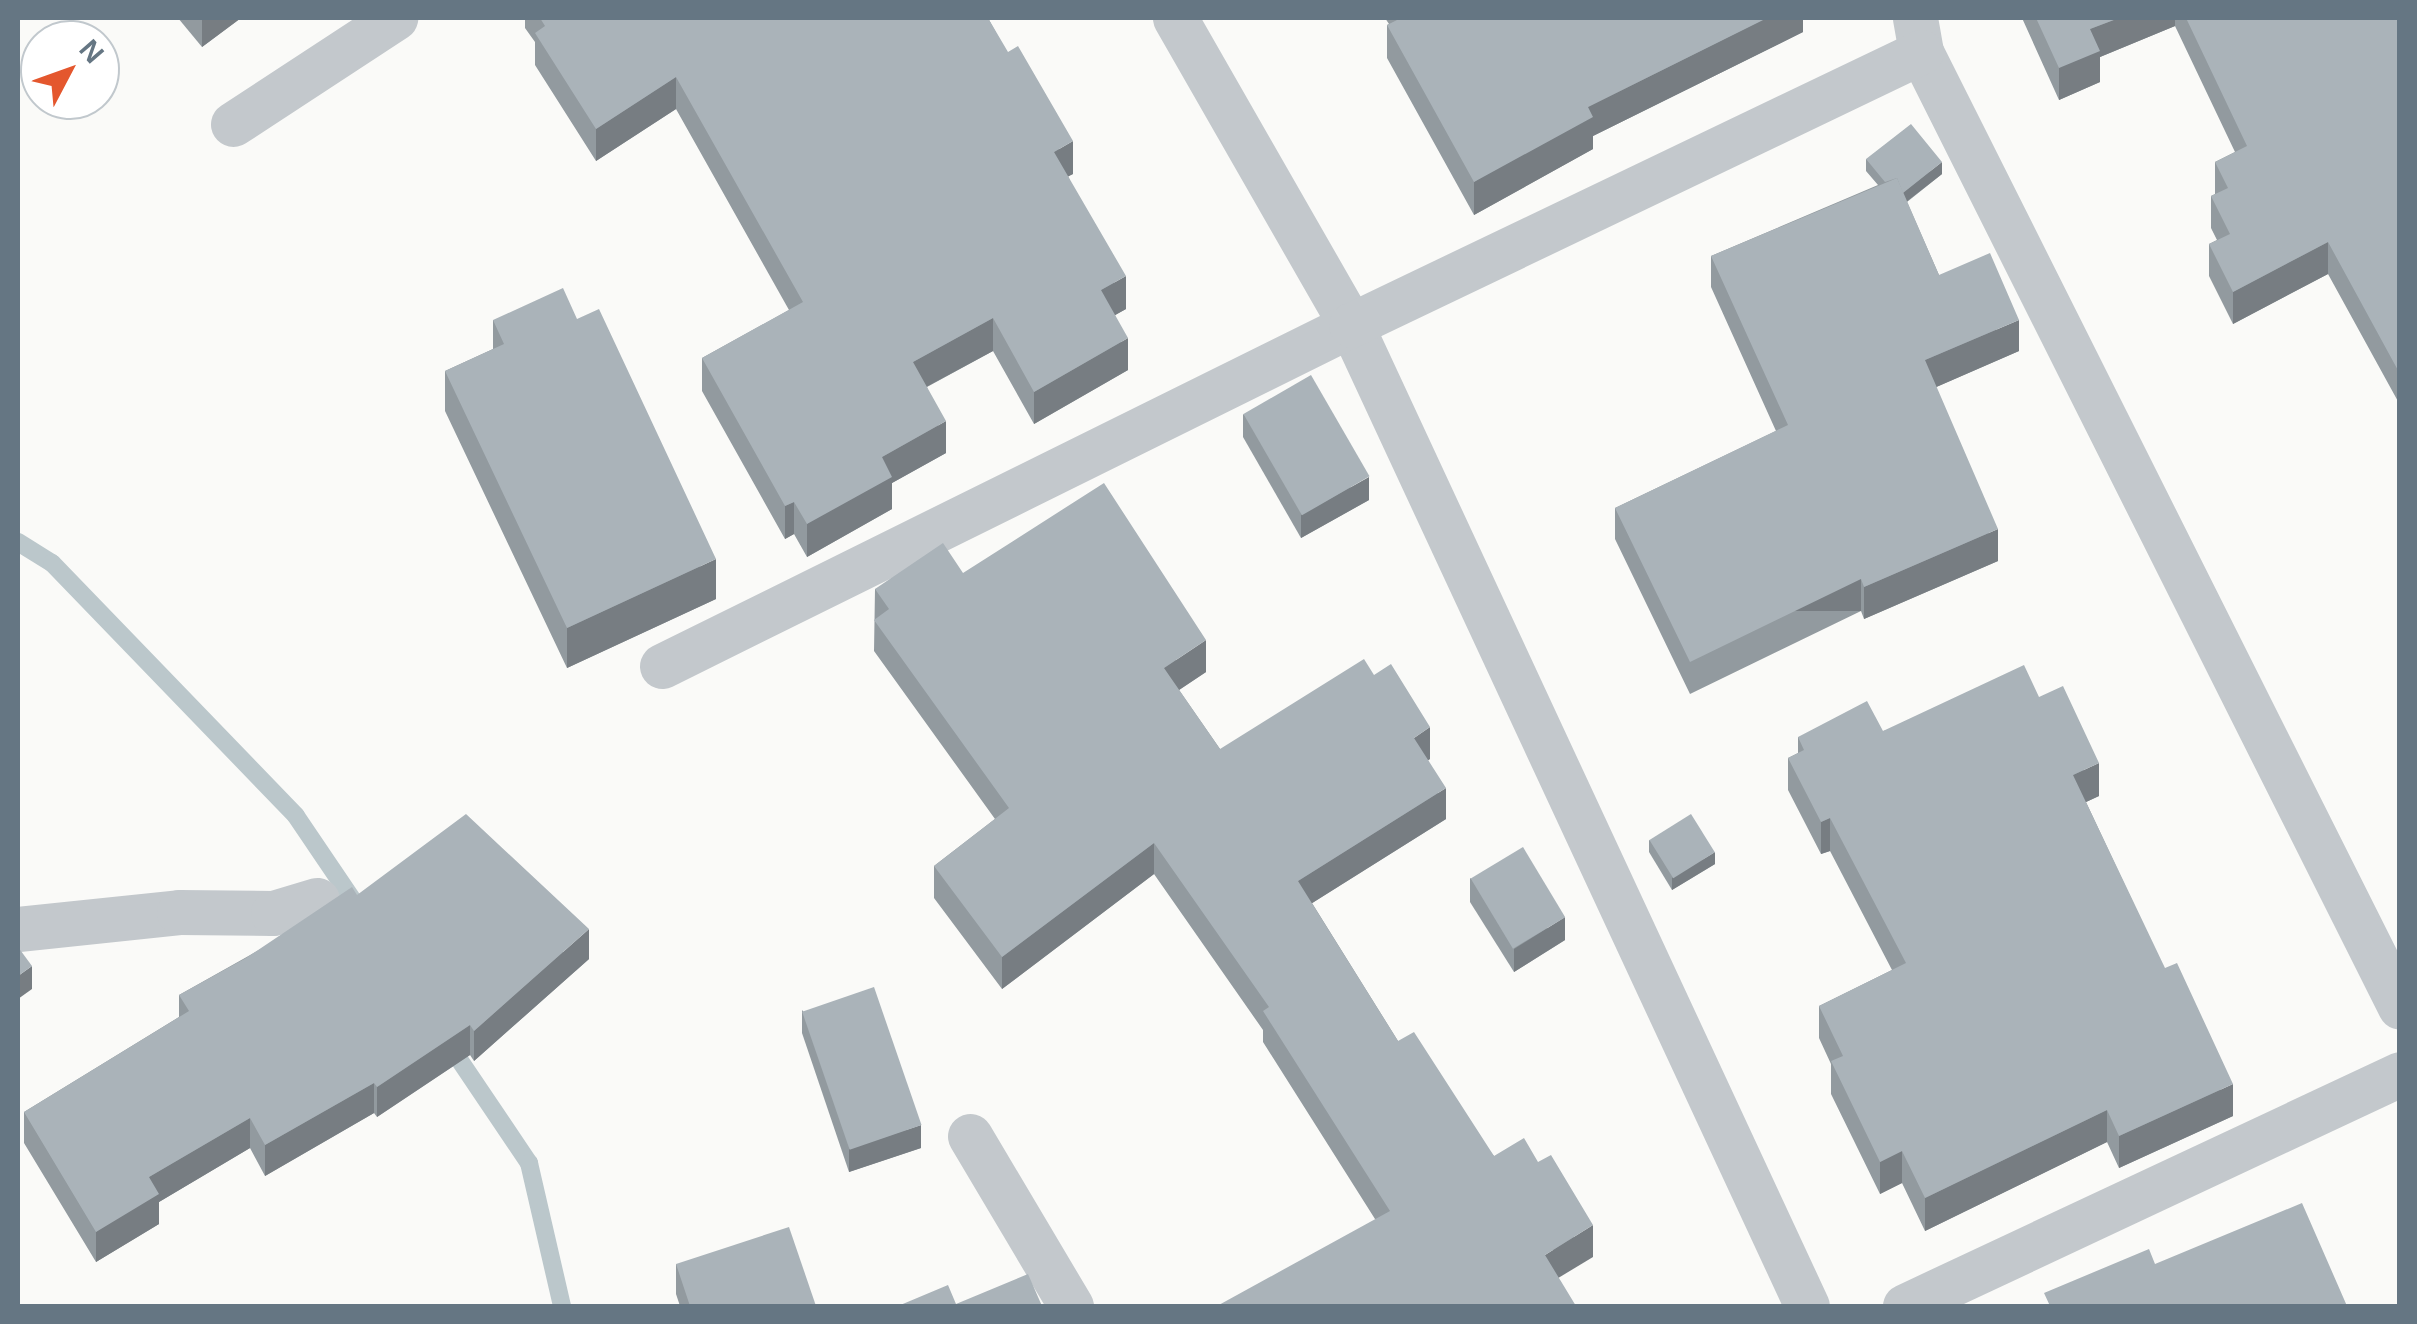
<!DOCTYPE html>
<style>
body{margin:0}
#map{position:relative;width:2417px;height:1324px;overflow:hidden;background:#fafaf8;font-family:Helvetica,sans-serif}
div>[style]{position:absolute}
.stream>*{height:18px;margin:-9px;padding:0 9px;transform-origin:9px;border-radius:9px;background:#bbc7cb}
.street>*{height:45px;margin:-22.5px;padding:0 22.5px;transform-origin:22.5px;border-radius:22.5px;background:#c3c8cc}
.wall>*{inset:0;background:#929a9f}
.shaded-wall>*{inset:0;background:#777d82;transform-origin:0 0}
.building>*{inset:0;background:#aab3b9;transform-origin:0 0}
span{translate:-50% -50%;white-space:nowrap;text-align:center;line-height:1.15;-webkit-text-stroke:10px #fff;paint-order:stroke}
.frame{position:absolute;inset:0;border:20px solid #657683;pointer-events:none}
.north{position:absolute;left:20px;top:20px;width:100px;height:100px;box-sizing:border-box;background:#fff;border:2px solid #c1c8cd;border-radius:50%;rotate:49deg;font-size:28px;font-weight:700;line-height:40px;text-align:center;color:#657683}
.north::after{content:'';display:block;margin:auto;width:35px;height:45px;background:#e4572e;clip-path:polygon(50% 0,100% 100%,50% 72%,0 100%)}
</style>
<div id="map">
<div class="stream">
<i style="left:18px;top:542px;width:40px;rotate:32deg"></i>
<i style="left:52px;top:563px;width:351px;rotate:46deg"></i>
<i style="left:296px;top:816px;width:112px;rotate:55.9deg"></i>
<i style="left:448px;top:1043px;width:145px;rotate:56deg"></i>
<i style="left:529px;top:1163px;width:147px;rotate:77deg"></i>
</div>
<div class="street">
<i style="left:1175px;top:18px;width:354px;rotate:60.2deg"></i>
<i style="left:1351px;top:325px;width:1082px;rotate:65.07deg"></i>
<i style="left:1915px;top:18px;width:35px;rotate:80deg"></i>
<i style="left:1921px;top:52px;width:1068px;rotate:63.36deg"></i>
<i style="left:233px;top:124px;width:194px;rotate:-33.2deg"></i>
<i style="left:662px;top:666px;width:769px;rotate:-26.33deg"></i>
<i style="left:1351px;top:325px;width:632px;rotate:-25.59deg"></i>
<i style="left:18px;top:929px;width:162px;rotate:-6deg"></i>
<i style="left:179px;top:912px;width:94px;rotate:0.6deg"></i>
<i style="left:273px;top:913px;width:46px;rotate:-16.5deg"></i>
<i style="left:970px;top:1136px;width:198px;rotate:59.3deg"></i>
<i style="left:1905px;top:1306px;width:547px;rotate:-25.11deg"></i>
</div>
<div class="wall">
<i style="clip-path:polygon(178px 18px,241px 18px,202px 47px)"></i>
<i style="clip-path:polygon(525px 18px,988px 18px,1073px 174px,1068px 176px,1126px 309px,1115px 315px,1128px 370px,1034px 424px,993px 351px,927px 387px,946px 453px,892px 483px,892px 509px,807px 557px,794px 534px,785px 539px,702px 391px,702px 358px,789px 310px,676px 109px,596px 161px,535px 65px,535px 42px,525px 28px)"></i>
<i style="clip-path:polygon(1385px 18px,1803px 18px,1803px 32px,1593px 136px,1593px 149px,1474px 215px,1387px 58px,1387px 25px,1389px 24px)"></i>
<i style="clip-path:polygon(2022px 18px,2400px 18px,2400px 405px,2328px 274px,2233px 324px,2209px 276px,2209px 244px,2217px 240px,2211px 228px,2211px 196px,2215px 194px,2215px 162px,2235px 152px,2175px 26px,2100px 57px,2100px 82px,2059px 100px)"></i>
<i style="clip-path:polygon(1866px 159px,1942px 174px,1907px 202px,1939px 275px,2019px 351px,1936px 387px,1998px 561px,1864px 619px,1861px 611px,1690px 694px,1615px 539px,1615px 508px,1776px 431px,1711px 287px,1711px 256px,1878px 185px,1866px 171px)"></i>
<i style="clip-path:polygon(577px 319px,716px 599px,567px 668px,445px 411px,445px 371px,493px 349px,493px 320px)"></i>
<i style="clip-path:polygon(1243px 414px,1369px 500px,1301px 538px,1243px 437px)"></i>
<i style="clip-path:polygon(963px 573px,1206px 672px,1179px 690px,1220px 749px,1430px 759px,1428px 760px,1446px 819px,1312px 903px,1398px 1041px,1494px 1156px,1593px 1257px,1375px 1219px,1263px 1042px,1263px 1030px,1154px 874px,1002px 989px,934px 898px,934px 866px,995px 819px,874px 651px,875px 589px)"></i>
<i style="clip-path:polygon(2039px 697px,2099px 796px,2086px 802px,2233px 1116px,2119px 1168px,2107px 1142px,1925px 1231px,1902px 1183px,1880px 1194px,1831px 1094px,1831px 1064px,1819px 1038px,1819px 1006px,1892px 970px,1830px 851px,1821px 854px,1788px 790px,1788px 758px,1798px 753px,1798px 737px,1883px 731px)"></i>
<i style="clip-path:polygon(1649px 840px,1715px 864px,1672px 890px,1649px 852px)"></i>
<i style="clip-path:polygon(1470px 878px,1565px 940px,1514px 972px,1470px 902px)"></i>
<i style="clip-path:polygon(357px 895px,589px 959px,474px 1061px,470px 1055px,377px 1117px,374px 1113px,265px 1176px,250px 1148px,159px 1202px,159px 1224px,96px 1262px,24px 1143px,24px 1112px,179px 1017px,179px 995px)"></i>
<i style="clip-path:polygon(802px 1010px,921px 1148px,849px 1172px,802px 1033px)"></i>
<i style="clip-path:polygon(676px 1264px,816px 1306px,680px 1306px,676px 1294px)"></i>
</div>
<div class="shaded-wall">
<i style="clip-path:polygon(202px 18px,241px 18px,202px 47px)"></i>
<i style="clip-path:polygon(1767px 18px,1803px 18px,1803px 32px,1593px 136px,1593px 149px,1474px 215px,1474px 182px,1588px 107px)"></i>
<i style="clip-path:polygon(2119px 18px,2175px 18px,2175px 26px,2100px 57px,2100px 82px,2059px 100px,2059px 68px,2090px 29px)"></i>
<i style="clip-path:polygon(676px 77px,676px 109px,596px 161px,596px 129px)"></i>
<i style="clip-path:polygon(1073px 141px,1073px 174px,1054px 184px,1054px 152px)"></i>
<i style="left:20px;top:142px;width:32px;height:3px;rotate:90deg"></i>
<i style="clip-path:polygon(1942px 162px,1942px 174px,1897px 209px,1897px 197px)"></i>
<i style="clip-path:polygon(2328px 242px,2328px 274px,2233px 324px,2233px 292px)"></i>
<i style="clip-path:polygon(1126px 276px,1126px 309px,1101px 323px,1101px 290px)"></i>
<i style="clip-path:polygon(993px 318px,993px 351px,913px 394px,913px 362px)"></i>
<i style="clip-path:polygon(2019px 320px,2019px 351px,1925px 392px,1925px 360px)"></i>
<i style="clip-path:polygon(1128px 338px,1128px 370px,1034px 424px,1034px 392px)"></i>
<i style="clip-path:polygon(946px 421px,946px 453px,892px 483px,892px 509px,807px 557px,807px 524px,882px 457px)"></i>
<i style="clip-path:polygon(1369px 477px,1369px 500px,1301px 538px,1301px 515px)"></i>
<i style="clip-path:polygon(794px 502px,794px 534px,785px 539px,785px 506px)"></i>
<i style="clip-path:polygon(1998px 529px,1998px 561px,1864px 619px,1864px 587px)"></i>
<i style="clip-path:polygon(716px 559px,716px 599px,567px 668px,567px 628px)"></i>
<i style="left:1861px;top:579px;width:32px;height:190px;rotate:90deg"></i>
<i style="clip-path:polygon(1206px 640px,1206px 672px,1164px 700px,1164px 668px)"></i>
<i style="clip-path:polygon(1430px 727px,1430px 759px,1414px 769px,1414px 738px)"></i>
<i style="clip-path:polygon(2099px 763px,2099px 796px,2073px 808px,2073px 775px)"></i>
<i style="clip-path:polygon(1446px 788px,1446px 819px,1298px 912px,1298px 881px)"></i>
<i style="clip-path:polygon(1830px 818px,1830px 851px,1821px 854px,1821px 822px)"></i>
<i style="clip-path:polygon(1154px 843px,1154px 874px,1002px 989px,1002px 957px)"></i>
<i style="clip-path:polygon(1715px 852px,1715px 864px,1672px 890px,1672px 878px)"></i>
<i style="clip-path:polygon(1565px 917px,1565px 940px,1514px 972px,1514px 949px)"></i>
<i style="clip-path:polygon(589px 929px,589px 959px,474px 1061px,474px 1031px)"></i>
<i style="clip-path:polygon(32px 966px,32px 989px,18px 999px,18px 976px)"></i>
<i style="clip-path:polygon(470px 1025px,470px 1055px,377px 1117px,377px 1087px)"></i>
<i style="clip-path:polygon(374px 1083px,374px 1113px,265px 1176px,265px 1145px)"></i>
<i style="clip-path:polygon(2233px 1084px,2233px 1116px,2119px 1168px,2119px 1136px)"></i>
<i style="clip-path:polygon(2107px 1110px,2107px 1142px,1925px 1231px,1925px 1198px)"></i>
<i style="clip-path:polygon(250px 1118px,250px 1148px,159px 1202px,159px 1224px,96px 1262px,96px 1232px,149px 1177px)"></i>
<i style="clip-path:polygon(921px 1125px,921px 1148px,849px 1172px,849px 1149px)"></i>
<i style="clip-path:polygon(1902px 1151px,1902px 1183px,1880px 1194px,1880px 1162px)"></i>
<i style="clip-path:polygon(1593px 1225px,1593px 1257px,1545px 1286px,1545px 1255px)"></i>
</div>
<div class="building">
<i style="clip-path:polygon(540px 18px,988px 18px,1008px 52px,1018px 46px,1073px 141px,1054px 152px,1126px 276px,1101px 290px,1128px 338px,1034px 392px,993px 318px,913px 362px,946px 421px,882px 457px,892px 477px,807px 524px,794px 502px,785px 506px,702px 358px,803px 302px,676px 77px,596px 129px,535px 33px,545px 26px)"></i>
<i style="clip-path:polygon(1401px 18px,1767px 18px,1588px 107px,1593px 117px,1474px 182px,1387px 25px)"></i>
<i style="clip-path:polygon(2036px 18px,2119px 18px,2090px 29px,2100px 51px,2059px 68px)"></i>
<i style="clip-path:polygon(2186px 18px,2400px 18px,2400px 374px,2328px 242px,2233px 292px,2209px 244px,2230px 234px,2211px 196px,2228px 188px,2215px 162px,2247px 146px)"></i>
<i style="clip-path:polygon(1911px 124px,1942px 162px,1903px 193px,1897px 178px,1885px 182px,1866px 159px)"></i>
<i style="clip-path:polygon(1897px 178px,1939px 275px,1990px 253px,2019px 320px,1925px 360px,1998px 529px,1864px 587px,1861px 579px,1690px 662px,1615px 508px,1788px 425px,1711px 256px)"></i>
<i style="clip-path:polygon(563px 288px,577px 319px,599px 309px,716px 559px,567px 628px,445px 371px,504px 344px,493px 320px)"></i>
<i style="left:1311px;top:375px;width:117px;height:78px;rotate:60deg"></i>
<i style="clip-path:polygon(1104px 483px,1206px 640px,1164px 668px,1220px 749px,1364px 659px,1374px 675px,1391px 664px,1430px 727px,1414px 738px,1446px 788px,1298px 881px,1398px 1041px,1414px 1032px,1494px 1156px,1524px 1138px,1538px 1162px,1551px 1155px,1593px 1225px,1545px 1255px,1576px 1306px,1217px 1306px,1390px 1211px,1263px 1011px,1269px 1007px,1154px 843px,1002px 957px,934px 866px,1009px 808px,874px 620px,889px 609px,875px 589px,943px 543px,963px 573px)"></i>
<i style="clip-path:polygon(2024px 665px,2039px 697px,2063px 686px,2099px 763px,2073px 775px,2165px 968px,2177px 963px,2233px 1084px,2119px 1136px,2107px 1110px,1925px 1198px,1902px 1151px,1880px 1162px,1831px 1061px,1843px 1056px,1819px 1006px,1906px 963px,1830px 818px,1821px 822px,1788px 758px,1804px 750px,1798px 737px,1867px 701px,1883px 731px)"></i>
<i style="clip-path:polygon(466px 814px,589px 929px,474px 1031px,470px 1025px,377px 1087px,374px 1083px,265px 1145px,250px 1118px,149px 1177px,159px 1194px,96px 1232px,24px 1112px,189px 1011px,179px 995px,246px 958px,352px 887px,357px 895px)"></i>
<i style="left:1691px;top:814px;width:45px;height:49px;rotate:58deg"></i>
<i style="left:1523px;top:847px;width:82px;height:61px;rotate:59deg"></i>
<i style="clip-path:polygon(18px 947px,32px 966px,18px 976px)"></i>
<i style="left:874px;top:987px;width:146px;height:76px;rotate:71deg"></i>
<i style="clip-path:polygon(2302px 1203px,2347px 1306px,2050px 1306px,2044px 1293px,2149px 1249px,2155px 1264px)"></i>
<i style="clip-path:polygon(789px 1227px,816px 1306px,690px 1306px,676px 1264px)"></i>
<i style="clip-path:polygon(1028px 1274px,1042px 1306px,898px 1306px,948px 1285px,956px 1304px)"></i>
</div>
<div class="frame"></div>
<div class="north">N</div>
</div>
